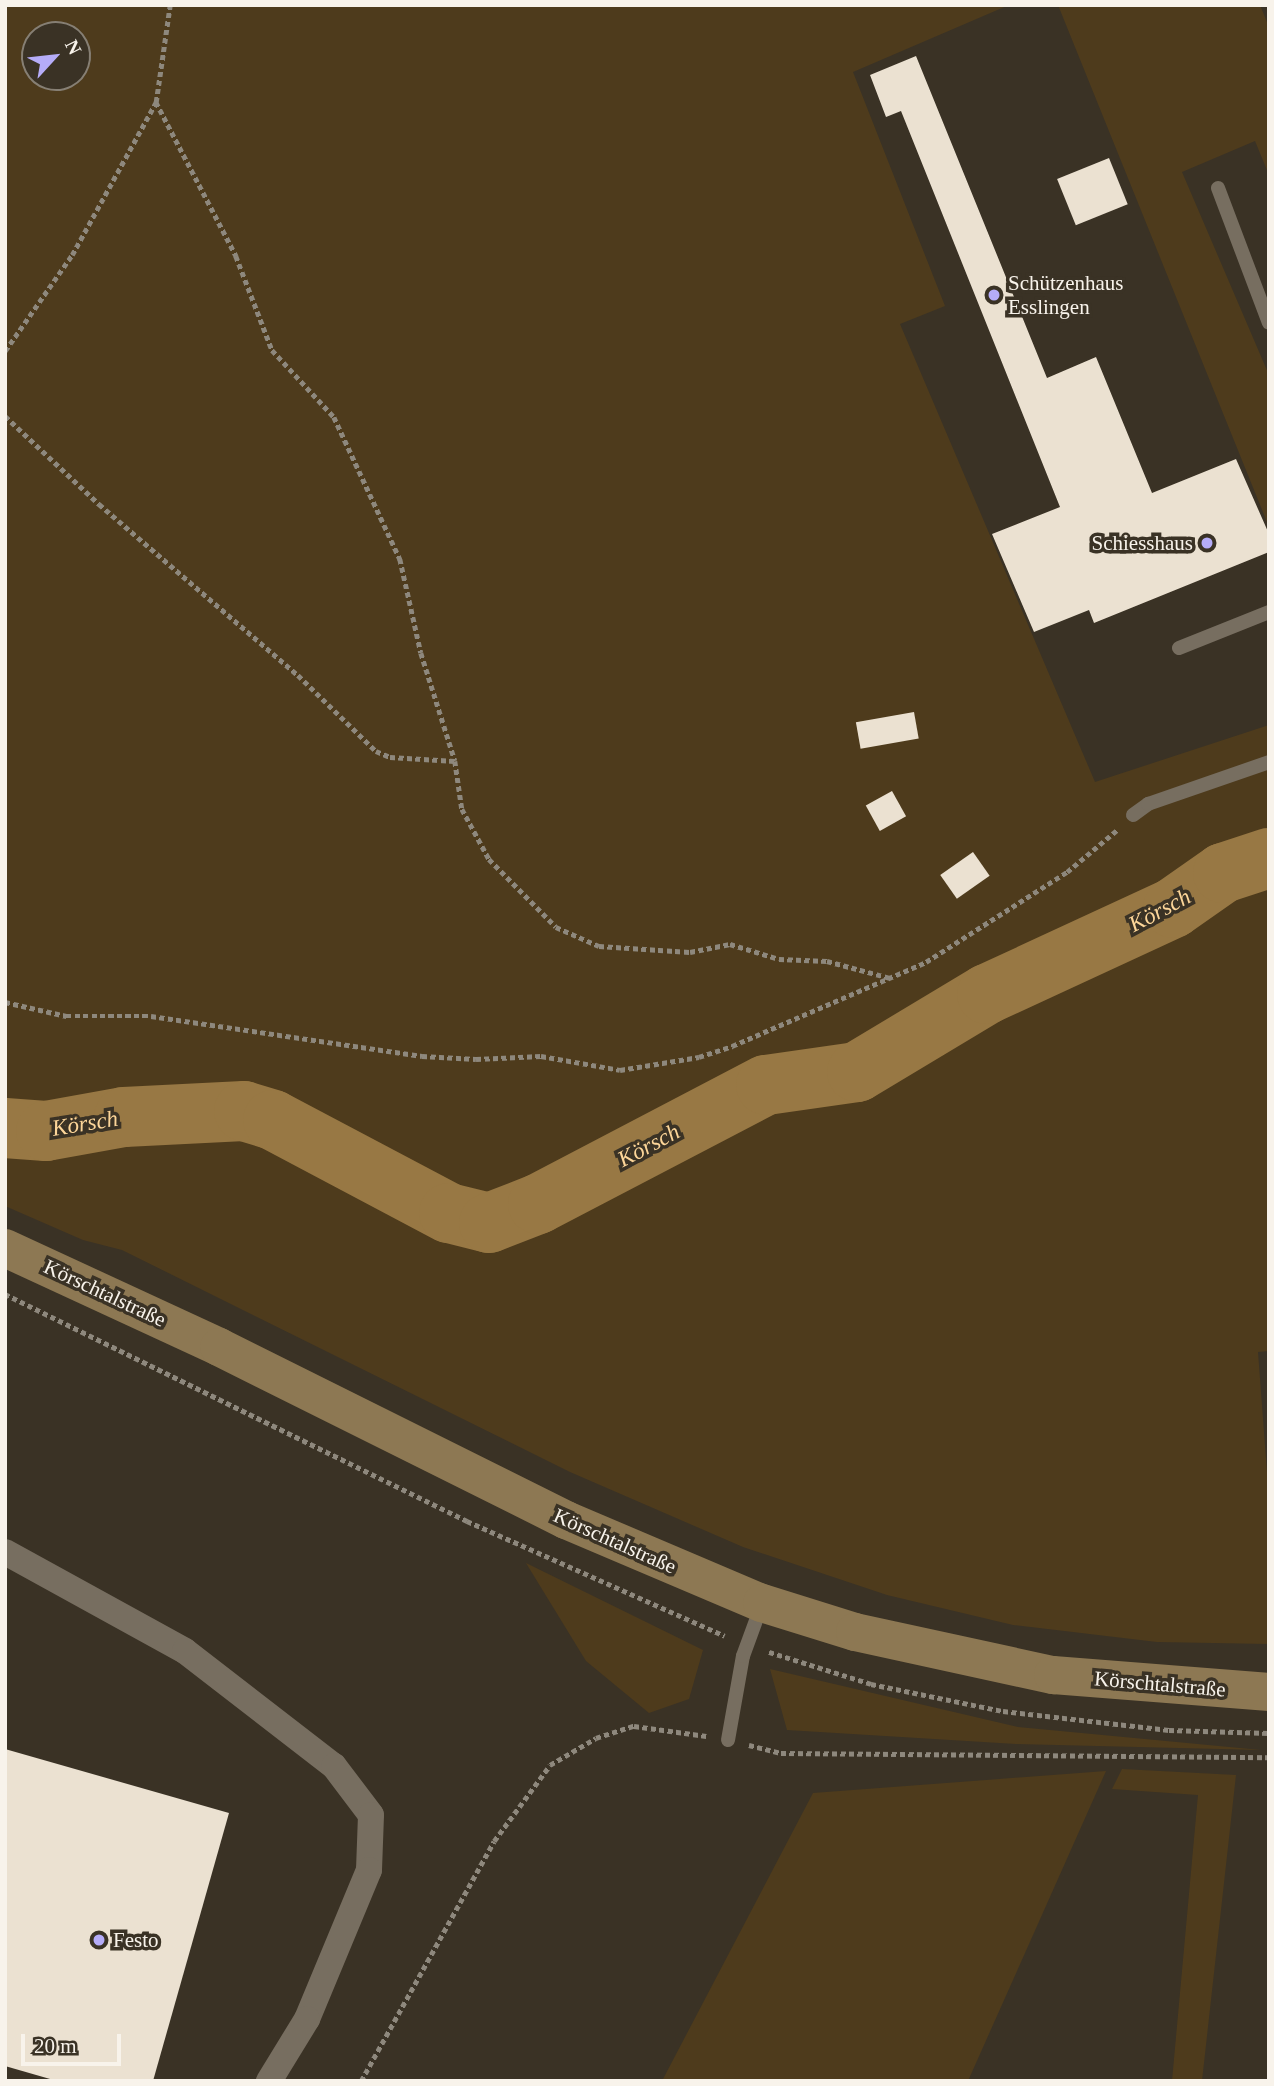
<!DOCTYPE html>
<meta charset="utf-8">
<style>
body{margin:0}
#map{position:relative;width:1274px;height:2086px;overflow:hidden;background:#3a3225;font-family:Georgia,serif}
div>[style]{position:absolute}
.green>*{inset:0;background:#4e3b1c}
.river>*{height:60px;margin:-30px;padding:0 30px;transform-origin:30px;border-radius:30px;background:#987844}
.building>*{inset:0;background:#ebe1d1;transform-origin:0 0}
.path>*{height:4.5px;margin-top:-2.25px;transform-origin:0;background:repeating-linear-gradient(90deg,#8e887d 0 5px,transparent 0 8.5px)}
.lane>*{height:14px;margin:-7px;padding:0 7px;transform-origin:7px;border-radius:7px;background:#776e60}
.street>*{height:26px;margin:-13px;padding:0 13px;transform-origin:13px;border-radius:13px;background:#776e60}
.secondary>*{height:38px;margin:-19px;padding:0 19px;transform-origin:19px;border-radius:19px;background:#8d7853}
.dots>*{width:19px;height:19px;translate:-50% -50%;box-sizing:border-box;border:4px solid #3a3225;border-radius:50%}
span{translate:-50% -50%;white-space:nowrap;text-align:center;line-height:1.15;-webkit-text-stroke:7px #3a3225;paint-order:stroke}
.poi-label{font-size:21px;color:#f8f3eb}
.left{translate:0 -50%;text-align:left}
.right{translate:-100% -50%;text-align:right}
.street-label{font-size:21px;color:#f8f3eb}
.water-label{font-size:23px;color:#fdd699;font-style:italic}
.frame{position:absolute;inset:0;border:7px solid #f8f3eb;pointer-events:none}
.north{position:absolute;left:21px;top:21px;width:70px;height:70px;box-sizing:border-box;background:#3a3225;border:2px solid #867f74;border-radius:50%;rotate:63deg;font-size:19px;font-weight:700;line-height:28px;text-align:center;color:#f8f3eb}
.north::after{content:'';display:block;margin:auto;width:24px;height:32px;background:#b5acf8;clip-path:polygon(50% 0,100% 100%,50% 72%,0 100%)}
.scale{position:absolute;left:21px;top:2034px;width:100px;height:32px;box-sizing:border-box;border:4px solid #f8f3eb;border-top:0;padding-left:9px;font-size:21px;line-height:24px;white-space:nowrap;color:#f8f3eb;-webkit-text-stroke:5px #3a3225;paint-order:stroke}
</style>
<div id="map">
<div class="green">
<i style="clip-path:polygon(evenodd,5px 5px,1009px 5px,853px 72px,945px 306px,900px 324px,1095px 782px,1269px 725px,1269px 1351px,1258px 1352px,1269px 1499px,1269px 1644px,1157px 1642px,1013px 1625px,887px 1595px,743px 1547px,570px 1472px,122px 1250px,83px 1240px,5px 1206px,5px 5px,35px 35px,77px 35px,77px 77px,35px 77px,35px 35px)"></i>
<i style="clip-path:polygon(1058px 5px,1260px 5px,1269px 27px,1269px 175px,1255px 141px,1182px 172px,1269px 375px,1269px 527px)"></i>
<i style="clip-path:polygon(526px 1563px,703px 1650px,689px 1699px,649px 1713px,586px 1661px)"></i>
<i style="clip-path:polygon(770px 1669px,1018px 1727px,1261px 1750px,1016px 1744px,787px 1730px)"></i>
<i style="clip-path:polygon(1122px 1769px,1236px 1775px,1202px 2081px,1172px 2081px,1198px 1795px,1112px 1789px)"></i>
<i style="clip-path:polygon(1106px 1771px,968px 2081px,662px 2081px,813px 1793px)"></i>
</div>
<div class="river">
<i style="left:5px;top:1128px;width:41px;rotate:4.2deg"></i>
<i style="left:46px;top:1131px;width:79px;rotate:-10.2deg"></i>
<i style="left:124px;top:1117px;width:120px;rotate:-2.9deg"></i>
<i style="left:244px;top:1111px;width:30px;rotate:17deg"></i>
<i style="left:273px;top:1120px;width:199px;rotate:27.9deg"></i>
<i style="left:449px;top:1213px;width:41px;rotate:14deg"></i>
<i style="left:489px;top:1223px;width:53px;rotate:-21.2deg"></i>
<i style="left:538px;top:1204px;width:257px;rotate:-27.6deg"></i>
<i style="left:766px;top:1085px;width:92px;rotate:-8.1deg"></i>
<i style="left:857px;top:1072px;width:152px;rotate:-31deg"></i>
<i style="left:987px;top:994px;width:205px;rotate:-24.8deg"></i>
<i style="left:1173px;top:908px;width:61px;rotate:-35deg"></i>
<i style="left:1223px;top:873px;width:48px;rotate:-18.1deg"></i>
</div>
<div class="building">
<i style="clip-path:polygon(916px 56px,1047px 378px,1096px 357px,1152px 493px,1236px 459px,1269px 534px,1269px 552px,1094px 623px,1089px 610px,1034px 632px,992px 534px,1060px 507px,901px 111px,886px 117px,870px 75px)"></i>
<i style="left:1109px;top:158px;width:50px;height:56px;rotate:68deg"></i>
<i style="left:914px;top:712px;width:27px;height:59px;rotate:80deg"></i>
<i style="left:892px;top:791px;width:29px;height:30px;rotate:61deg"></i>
<i style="left:973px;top:852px;width:29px;height:40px;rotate:55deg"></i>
<i style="clip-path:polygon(5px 1749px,229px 1813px,153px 2081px,57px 2081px,5px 2066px)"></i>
</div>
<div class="path">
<i style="left:156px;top:102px;width:174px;rotate:62.5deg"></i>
<i style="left:236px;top:256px;width:101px;rotate:69deg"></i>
<i style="left:272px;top:350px;width:91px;rotate:47.2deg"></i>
<i style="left:334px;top:417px;width:157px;rotate:65.1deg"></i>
<i style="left:400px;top:559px;width:96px;rotate:77.4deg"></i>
<i style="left:421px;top:653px;width:113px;rotate:72.5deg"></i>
<i style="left:455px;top:761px;width:49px;rotate:81.7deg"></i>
<i style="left:462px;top:809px;width:57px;rotate:61.6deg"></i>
<i style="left:489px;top:859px;width:95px;rotate:45.4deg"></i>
<i style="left:556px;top:927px;width:47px;rotate:23.8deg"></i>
<i style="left:599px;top:946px;width:91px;rotate:3.8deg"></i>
<i style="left:690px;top:952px;width:41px;rotate:-11.3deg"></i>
<i style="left:730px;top:944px;width:51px;rotate:17deg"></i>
<i style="left:779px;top:959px;width:48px;rotate:2.4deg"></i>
<i style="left:827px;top:961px;width:65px;rotate:15.1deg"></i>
<i style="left:5px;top:351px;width:117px;rotate:-55.1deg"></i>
<i style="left:72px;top:255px;width:175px;rotate:-61.2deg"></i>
<i style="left:156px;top:102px;width:98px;rotate:-81.8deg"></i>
<i style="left:5px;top:416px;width:129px;rotate:43.1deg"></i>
<i style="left:99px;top:504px;width:262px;rotate:40.7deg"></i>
<i style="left:298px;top:675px;width:109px;rotate:44.3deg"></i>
<i style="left:376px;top:751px;width:15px;rotate:23deg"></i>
<i style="left:390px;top:757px;width:65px;rotate:3.5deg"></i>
<i style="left:5px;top:1002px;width:63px;rotate:12.9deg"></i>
<i style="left:66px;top:1016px;width:85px"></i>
<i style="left:151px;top:1016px;width:274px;rotate:8.4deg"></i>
<i style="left:422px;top:1056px;width:54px;rotate:3.2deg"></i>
<i style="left:476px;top:1059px;width:65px;rotate:-2.6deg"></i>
<i style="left:541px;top:1056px;width:80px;rotate:10deg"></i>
<i style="left:620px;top:1070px;width:80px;rotate:-9.3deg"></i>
<i style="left:699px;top:1057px;width:35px;rotate:-18deg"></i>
<i style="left:732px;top:1046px;width:211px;rotate:-23.4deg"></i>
<i style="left:926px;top:962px;width:167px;rotate:-32.6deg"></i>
<i style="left:1067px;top:872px;width:65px;rotate:-40deg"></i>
<i style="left:5px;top:1294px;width:515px;rotate:26.17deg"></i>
<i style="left:467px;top:1521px;width:282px;rotate:24deg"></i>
<i style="left:769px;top:1652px;width:107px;rotate:17.4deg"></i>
<i style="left:871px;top:1684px;width:135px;rotate:11.6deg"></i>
<i style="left:1003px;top:1711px;width:167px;rotate:6.5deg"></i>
<i style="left:1169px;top:1730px;width:100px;rotate:1.7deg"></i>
<i style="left:749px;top:1745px;width:33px;rotate:14deg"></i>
<i style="left:781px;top:1753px;width:488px;rotate:0.5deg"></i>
<i style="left:361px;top:2081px;width:274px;rotate:-61deg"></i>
<i style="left:494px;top:1841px;width:94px;rotate:-53.6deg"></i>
<i style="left:550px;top:1765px;width:53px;rotate:-30.4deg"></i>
<i style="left:596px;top:1738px;width:40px;rotate:-18deg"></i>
<i style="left:634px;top:1726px;width:73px;rotate:7.9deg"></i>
</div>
<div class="lane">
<i style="left:1218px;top:188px;width:144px;rotate:69.3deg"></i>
<i style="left:1179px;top:648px;width:97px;rotate:-21.8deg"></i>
<i style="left:1133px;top:815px;width:19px;rotate:-36deg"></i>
<i style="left:1148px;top:804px;width:128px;rotate:-19.1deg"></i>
<i style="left:728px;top:1740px;width:85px;rotate:-79.9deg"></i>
<i style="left:743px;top:1656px;width:55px;rotate:-69.9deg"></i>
</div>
<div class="street">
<i style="left:5px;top:1552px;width:205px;rotate:28.8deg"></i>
<i style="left:185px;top:1651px;width:188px;rotate:37.7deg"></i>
<i style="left:334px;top:1766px;width:61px;rotate:52.9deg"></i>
<i style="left:371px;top:1815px;width:55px;rotate:92.1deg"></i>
<i style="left:369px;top:1870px;width:161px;rotate:112.6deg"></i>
<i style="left:307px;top:2019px;width:73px;rotate:121.5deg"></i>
</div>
<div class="secondary">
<i style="left:5px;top:1248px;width:236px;rotate:24.8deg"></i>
<i style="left:219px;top:1347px;width:388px;rotate:26.5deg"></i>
<i style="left:566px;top:1520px;width:213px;rotate:23deg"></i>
<i style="left:762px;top:1603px;width:97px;rotate:17.3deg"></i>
<i style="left:855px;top:1632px;width:203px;rotate:12.3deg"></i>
<i style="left:1053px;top:1675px;width:217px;rotate:4.5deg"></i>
</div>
<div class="dots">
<i style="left:994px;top:295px;background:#b5acf8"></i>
<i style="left:1207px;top:543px;background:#b5acf8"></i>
<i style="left:99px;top:1940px;background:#b5acf8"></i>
</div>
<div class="poi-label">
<span class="left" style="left:1008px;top:295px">Schützenhaus<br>Esslingen</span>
<span class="right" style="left:1193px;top:543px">Schiesshaus</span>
<span class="left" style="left:113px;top:1940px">Festo</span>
</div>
<div class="street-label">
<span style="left:105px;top:1293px;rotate:25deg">Körschtalstraße</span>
<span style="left:615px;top:1541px;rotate:24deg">Körschtalstraße</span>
<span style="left:1160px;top:1684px;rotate:5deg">Körschtalstraße</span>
</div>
<div class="water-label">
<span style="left:1160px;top:911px;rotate:-28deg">Körsch</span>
<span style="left:85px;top:1124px;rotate:-9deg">Körsch</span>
<span style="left:649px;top:1146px;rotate:-28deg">Körsch</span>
</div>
<div class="frame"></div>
<div class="north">N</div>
<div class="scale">20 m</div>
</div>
